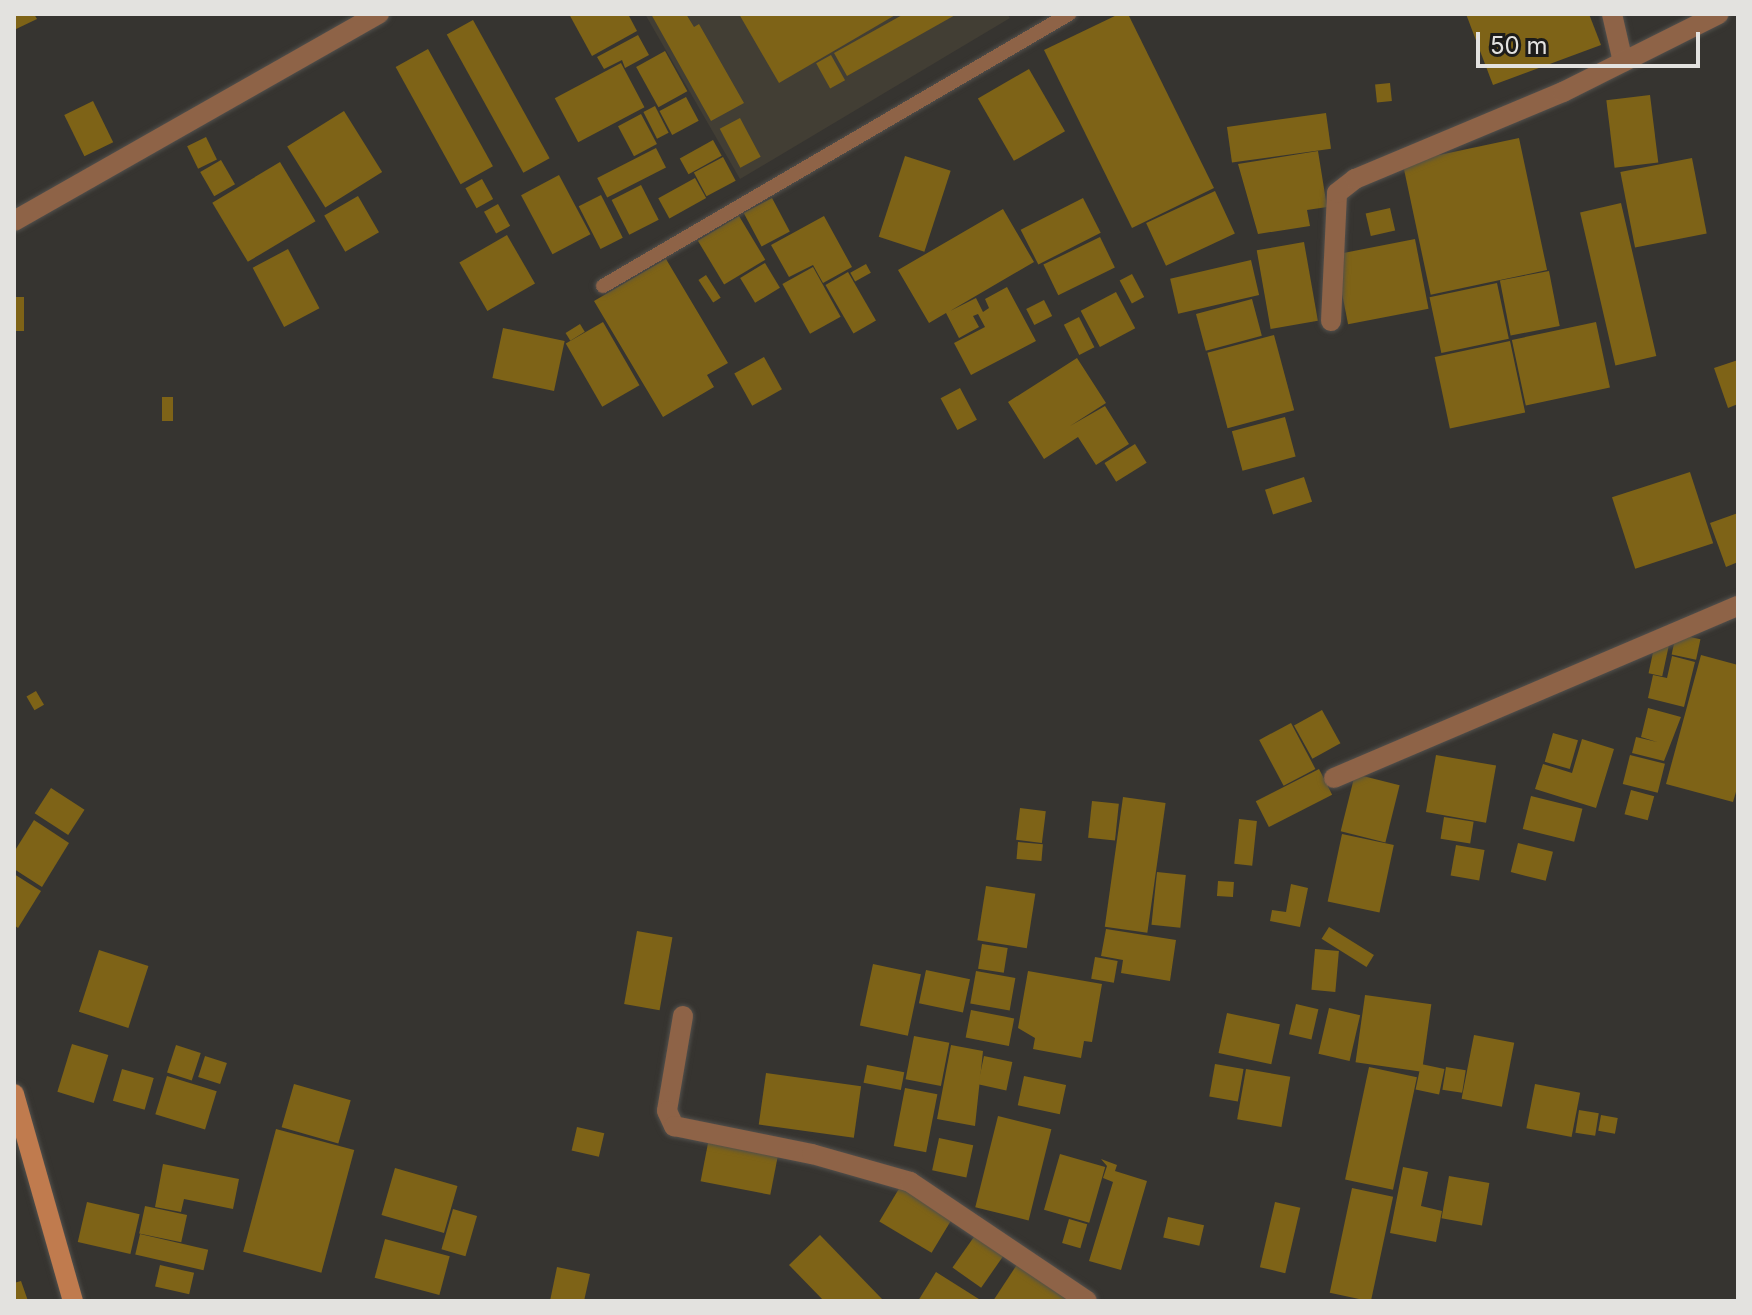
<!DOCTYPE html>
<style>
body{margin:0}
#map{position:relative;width:1752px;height:1315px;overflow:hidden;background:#363430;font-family:Inter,sans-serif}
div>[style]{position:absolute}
.built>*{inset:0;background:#423e34}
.building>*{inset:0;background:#7e6317;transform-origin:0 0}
.roads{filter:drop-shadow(0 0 2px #52504c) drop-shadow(0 0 2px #52504c)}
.service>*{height:14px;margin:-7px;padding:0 7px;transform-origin:7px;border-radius:7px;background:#8e6347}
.minor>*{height:20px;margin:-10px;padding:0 10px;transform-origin:10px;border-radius:10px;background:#8e6347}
.tertiary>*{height:20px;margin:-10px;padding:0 10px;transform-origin:10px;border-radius:10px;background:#8e6347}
.secondary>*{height:20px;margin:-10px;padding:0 10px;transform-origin:10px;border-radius:10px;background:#c07b4e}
span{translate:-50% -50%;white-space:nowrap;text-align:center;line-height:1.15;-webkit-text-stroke:6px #1d1c1a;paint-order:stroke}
.frame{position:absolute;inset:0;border:16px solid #e3e2df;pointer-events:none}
.scale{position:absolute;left:1476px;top:32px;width:224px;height:36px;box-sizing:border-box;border:4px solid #e3e2df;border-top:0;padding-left:10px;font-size:24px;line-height:28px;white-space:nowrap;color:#e3e2df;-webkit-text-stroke:6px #1d1c1a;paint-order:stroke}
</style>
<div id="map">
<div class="built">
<i style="clip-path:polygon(645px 14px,1007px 14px,1010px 18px,740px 179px)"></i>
</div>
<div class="building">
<i style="clip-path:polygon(14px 14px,34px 14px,37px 19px,14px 30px)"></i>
<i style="clip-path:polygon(569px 14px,628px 14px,637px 31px,592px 56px)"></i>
<i style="clip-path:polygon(651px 14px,686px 14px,694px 27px,699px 24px,744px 103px,711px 121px)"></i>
<i style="clip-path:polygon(739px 14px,897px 14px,779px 83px)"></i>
<i style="clip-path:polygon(904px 14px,957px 14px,847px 76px,834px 53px)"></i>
<i style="clip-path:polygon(1119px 14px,1128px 14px,1214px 188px,1132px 228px,1044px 50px)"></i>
<i style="clip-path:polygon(1466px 14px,1589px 14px,1601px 45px,1493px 85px)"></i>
<i style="left:473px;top:20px;width:158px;height:30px;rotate:61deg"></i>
<i style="clip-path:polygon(638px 35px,649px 55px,625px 68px,622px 60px,604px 69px,597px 57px)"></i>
<i style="left:428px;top:49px;width:134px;height:37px;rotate:61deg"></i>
<i style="left:665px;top:51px;width:46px;height:33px;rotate:61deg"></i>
<i style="left:831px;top:55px;width:29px;height:17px;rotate:61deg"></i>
<i style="left:621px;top:63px;width:50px;height:75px;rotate:62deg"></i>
<i style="left:1029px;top:69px;width:72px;height:59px;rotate:60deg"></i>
<i style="left:1390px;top:83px;width:18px;height:15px;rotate:84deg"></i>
<i style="left:1650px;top:95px;width:68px;height:44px;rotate:83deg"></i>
<i style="left:686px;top:97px;width:27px;height:30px;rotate:62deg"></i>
<i style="left:93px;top:101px;width:46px;height:32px;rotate:64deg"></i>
<i style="left:655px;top:106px;width:30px;height:13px;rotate:63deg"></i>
<i style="left:344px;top:111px;width:72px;height:67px;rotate:58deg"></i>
<i style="left:1326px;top:113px;width:36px;height:100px;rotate:82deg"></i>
<i style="left:641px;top:114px;width:34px;height:26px;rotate:62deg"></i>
<i style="left:740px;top:118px;width:44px;height:23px;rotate:62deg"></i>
<i style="left:206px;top:137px;width:25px;height:21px;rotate:64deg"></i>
<i style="left:1519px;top:138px;width:135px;height:119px;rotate:78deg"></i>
<i style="left:713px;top:140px;width:18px;height:38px;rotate:61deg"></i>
<i style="left:656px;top:148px;width:22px;height:66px;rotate:63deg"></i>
<i style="clip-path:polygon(1318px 151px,1327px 207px,1307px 210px,1310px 226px,1258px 234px,1238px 164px)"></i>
<i style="left:905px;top:156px;width:48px;height:85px;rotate:18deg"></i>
<i style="left:723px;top:157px;width:27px;height:33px;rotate:62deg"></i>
<i style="left:1692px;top:158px;width:77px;height:73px;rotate:79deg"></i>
<i style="left:221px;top:160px;width:28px;height:24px;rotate:60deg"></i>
<i style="left:280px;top:162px;width:69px;height:79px;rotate:59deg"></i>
<i style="left:559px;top:175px;width:67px;height:43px;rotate:62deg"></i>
<i style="left:695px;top:178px;width:23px;height:42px;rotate:61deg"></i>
<i style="left:482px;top:179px;width:23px;height:19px;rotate:61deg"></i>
<i style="left:641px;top:185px;width:39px;height:33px;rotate:63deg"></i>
<i style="left:1215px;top:191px;width:47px;height:76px;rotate:65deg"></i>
<i style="left:601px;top:195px;width:48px;height:25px;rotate:63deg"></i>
<i style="left:358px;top:196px;width:42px;height:39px;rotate:60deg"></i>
<i style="left:772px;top:198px;width:38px;height:32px;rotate:62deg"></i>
<i style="left:1083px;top:198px;width:39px;height:70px;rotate:63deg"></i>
<i style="left:1621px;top:203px;width:157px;height:42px;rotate:77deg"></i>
<i style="left:498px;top:204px;width:25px;height:16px;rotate:61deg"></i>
<i style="left:1390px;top:208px;width:23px;height:25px;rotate:77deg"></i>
<i style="clip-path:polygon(1003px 209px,1034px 262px,950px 311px,976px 298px,983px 312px,989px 308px,985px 299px,1007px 287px,1036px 341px,971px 375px,954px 343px,985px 327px,978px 314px,973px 316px,979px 327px,959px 338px,946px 313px,929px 323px,898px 270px)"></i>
<i style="left:739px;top:216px;width:51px;height:48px;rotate:59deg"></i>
<i style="clip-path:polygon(824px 216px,852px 267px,823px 283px,813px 265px,789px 277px,771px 245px)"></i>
<i style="left:507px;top:235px;width:56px;height:55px;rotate:60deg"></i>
<i style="left:1100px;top:237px;width:34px;height:63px;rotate:64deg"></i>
<i style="left:1415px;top:239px;width:71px;height:82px;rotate:79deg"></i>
<i style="left:1304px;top:242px;width:80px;height:48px;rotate:80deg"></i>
<i style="left:288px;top:249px;width:67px;height:40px;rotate:62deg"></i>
<i style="clip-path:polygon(666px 259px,728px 363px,707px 375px,714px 387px,663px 417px,594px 301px)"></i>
<i style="left:1251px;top:260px;width:36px;height:83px;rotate:77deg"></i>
<i style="left:765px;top:263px;width:29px;height:29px;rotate:59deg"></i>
<i style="left:866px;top:264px;width:10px;height:18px;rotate:61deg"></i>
<i style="left:813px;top:267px;width:57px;height:35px;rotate:61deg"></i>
<i style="left:1549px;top:271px;width:56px;height:50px;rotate:79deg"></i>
<i style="left:848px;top:272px;width:56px;height:26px;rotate:60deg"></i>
<i style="left:1132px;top:274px;width:26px;height:14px;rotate:62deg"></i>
<i style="left:706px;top:275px;width:27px;height:9px;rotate:57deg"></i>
<i style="left:1497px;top:283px;width:57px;height:69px;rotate:78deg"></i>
<i style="left:1116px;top:292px;width:41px;height:40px;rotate:62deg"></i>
<i style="left:14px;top:297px;width:10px;height:34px"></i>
<i style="left:1252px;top:299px;width:38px;height:58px;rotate:75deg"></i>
<i style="left:1044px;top:300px;width:18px;height:20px;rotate:63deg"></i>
<i style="left:1079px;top:317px;width:34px;height:17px;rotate:63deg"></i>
<i style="left:603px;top:322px;width:73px;height:43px;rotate:60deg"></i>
<i style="left:1596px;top:322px;width:67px;height:86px;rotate:78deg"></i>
<i style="left:580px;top:324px;width:9px;height:17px;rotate:58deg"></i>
<i style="left:503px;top:328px;width:63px;height:51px;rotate:12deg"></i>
<i style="left:1274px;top:335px;width:78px;height:69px;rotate:75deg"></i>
<i style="left:1510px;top:341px;width:73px;height:77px;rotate:78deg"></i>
<i style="left:764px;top:357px;width:37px;height:34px;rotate:61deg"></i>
<i style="clip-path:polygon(1077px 358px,1106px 403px,1070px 426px,1105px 406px,1129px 444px,1096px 465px,1078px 437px,1044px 459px,1008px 402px)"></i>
<i style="clip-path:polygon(1738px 360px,1738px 404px,1728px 408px,1714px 368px)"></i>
<i style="left:960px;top:388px;width:36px;height:22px;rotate:62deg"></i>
<i style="left:162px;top:397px;width:11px;height:24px"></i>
<i style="left:1285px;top:417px;width:41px;height:55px;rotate:75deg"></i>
<i style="left:1135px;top:444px;width:22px;height:36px;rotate:58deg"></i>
<i style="left:1690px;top:472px;width:75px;height:82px;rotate:72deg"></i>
<i style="left:1304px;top:477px;width:26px;height:41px;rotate:72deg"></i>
<i style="clip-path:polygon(1738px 513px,1738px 562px,1726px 567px,1710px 523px)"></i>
<i style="left:1676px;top:634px;width:25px;height:21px;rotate:12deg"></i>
<i style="left:1655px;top:643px;width:14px;height:31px;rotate:12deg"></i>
<i style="clip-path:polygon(1701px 655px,1738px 665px,1738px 785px,1733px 802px,1666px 784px)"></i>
<i style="clip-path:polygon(1672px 656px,1695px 662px,1684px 707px,1648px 698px,1653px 675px,1667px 678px)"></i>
<i style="left:36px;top:691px;width:16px;height:11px;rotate:60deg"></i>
<i style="clip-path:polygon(1648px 708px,1681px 717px,1664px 761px,1632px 753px,1636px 737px,1657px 742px,1641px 737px)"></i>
<i style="left:1322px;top:710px;width:38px;height:32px;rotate:61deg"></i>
<i style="left:1291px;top:723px;width:52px;height:36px;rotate:62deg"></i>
<i style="left:1553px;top:733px;width:26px;height:30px;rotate:16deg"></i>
<i style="clip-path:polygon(1582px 739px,1614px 749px,1596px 808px,1535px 789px,1543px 764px,1572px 773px)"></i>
<i style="left:1436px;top:755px;width:61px;height:58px;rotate:10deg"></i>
<i style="left:1630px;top:755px;width:36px;height:30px;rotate:14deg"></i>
<i style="left:1319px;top:769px;width:29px;height:71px;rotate:63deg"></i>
<i style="left:1355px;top:774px;width:46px;height:59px;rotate:14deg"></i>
<i style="left:51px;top:788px;width:40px;height:30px;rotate:33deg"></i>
<i style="left:1631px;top:790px;width:24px;height:25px;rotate:15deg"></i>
<i style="left:1531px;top:796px;width:53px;height:34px;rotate:14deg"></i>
<i style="left:1123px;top:797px;width:43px;height:131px;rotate:8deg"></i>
<i style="left:1092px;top:801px;width:27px;height:37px;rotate:6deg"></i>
<i style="left:1020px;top:808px;width:26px;height:32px;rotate:7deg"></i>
<i style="left:1444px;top:817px;width:30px;height:22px;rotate:9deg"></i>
<i style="left:1239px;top:819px;width:18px;height:45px;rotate:6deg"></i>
<i style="clip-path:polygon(34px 820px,69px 843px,42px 887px,14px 869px,14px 852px)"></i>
<i style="left:1342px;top:834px;width:53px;height:69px;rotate:12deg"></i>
<i style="left:1018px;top:842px;width:25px;height:17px;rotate:5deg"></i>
<i style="left:1518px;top:843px;width:36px;height:30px;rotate:14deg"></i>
<i style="left:1456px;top:845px;width:29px;height:31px;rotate:10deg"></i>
<i style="left:1157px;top:872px;width:29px;height:53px;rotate:6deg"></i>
<i style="clip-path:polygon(14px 874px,41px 891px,18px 928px,14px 925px)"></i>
<i style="left:1218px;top:881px;width:16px;height:15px;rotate:4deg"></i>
<i style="clip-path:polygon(1291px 884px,1308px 888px,1300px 927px,1270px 921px,1272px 910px,1286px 912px)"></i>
<i style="left:986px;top:886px;width:50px;height:55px;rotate:9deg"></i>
<i style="left:1329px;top:927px;width:53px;height:14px;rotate:32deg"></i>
<i style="clip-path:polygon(1106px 929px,1176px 940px,1170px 981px,1121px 973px,1123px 960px,1101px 956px)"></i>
<i style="left:637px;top:931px;width:36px;height:74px;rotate:10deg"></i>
<i style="left:982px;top:944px;width:26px;height:25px;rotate:9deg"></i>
<i style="left:1315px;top:949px;width:24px;height:41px;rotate:5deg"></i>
<i style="left:99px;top:950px;width:52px;height:65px;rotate:18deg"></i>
<i style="left:1095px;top:957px;width:23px;height:22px;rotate:10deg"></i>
<i style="left:873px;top:964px;width:49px;height:63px;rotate:12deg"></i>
<i style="left:926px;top:970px;width:45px;height:34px;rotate:12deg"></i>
<i style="left:976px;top:971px;width:40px;height:33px;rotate:10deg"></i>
<i style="clip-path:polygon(1028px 971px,1102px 984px,1092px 1042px,1084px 1041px,1081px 1058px,1033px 1049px,1035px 1038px,1018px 1028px)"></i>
<i style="left:1365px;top:995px;width:67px;height:68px;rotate:8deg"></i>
<i style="left:1296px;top:1004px;width:23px;height:31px;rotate:13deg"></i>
<i style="left:1329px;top:1008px;width:32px;height:47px;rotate:13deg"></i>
<i style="left:971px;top:1010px;width:44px;height:28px;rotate:11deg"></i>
<i style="left:1227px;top:1013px;width:54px;height:41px;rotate:12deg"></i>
<i style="left:1474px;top:1035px;width:41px;height:65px;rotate:11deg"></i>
<i style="left:914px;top:1036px;width:36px;height:44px;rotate:11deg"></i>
<i style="left:72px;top:1044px;width:38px;height:50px;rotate:17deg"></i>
<i style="left:176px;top:1045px;width:26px;height:29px;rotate:18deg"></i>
<i style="clip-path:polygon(951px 1045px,983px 1051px,975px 1126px,937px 1119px)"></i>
<i style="left:205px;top:1056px;width:23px;height:22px;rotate:18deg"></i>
<i style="left:984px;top:1056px;width:29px;height:29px;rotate:12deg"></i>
<i style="left:1215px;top:1064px;width:29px;height:33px;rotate:10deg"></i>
<i style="left:1421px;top:1064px;width:24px;height:26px;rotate:12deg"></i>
<i style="left:867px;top:1065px;width:38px;height:18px;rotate:11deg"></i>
<i style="left:1369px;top:1067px;width:49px;height:115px;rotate:12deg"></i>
<i style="left:1446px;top:1067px;width:20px;height:23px;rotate:9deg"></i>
<i style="left:122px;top:1069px;width:33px;height:33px;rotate:16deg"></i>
<i style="left:1246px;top:1069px;width:45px;height:51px;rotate:10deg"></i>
<i style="left:766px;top:1073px;width:96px;height:52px;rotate:8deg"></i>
<i style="left:167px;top:1076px;width:52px;height:40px;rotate:17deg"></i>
<i style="left:1024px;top:1076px;width:43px;height:30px;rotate:12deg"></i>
<i style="left:294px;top:1084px;width:59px;height:45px;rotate:16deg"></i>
<i style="left:1535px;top:1084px;width:46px;height:45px;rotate:11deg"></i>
<i style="left:905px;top:1088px;width:33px;height:59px;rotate:11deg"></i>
<i style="left:1579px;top:1110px;width:20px;height:23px;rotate:9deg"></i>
<i style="left:1601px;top:1115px;width:17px;height:16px;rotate:10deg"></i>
<i style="left:998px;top:1116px;width:55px;height:94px;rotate:14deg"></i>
<i style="left:577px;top:1127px;width:28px;height:24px;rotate:13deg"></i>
<i style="left:276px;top:1129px;width:81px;height:127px;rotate:15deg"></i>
<i style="left:709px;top:1138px;width:71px;height:44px;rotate:11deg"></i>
<i style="left:939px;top:1138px;width:35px;height:33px;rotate:12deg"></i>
<i style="left:1060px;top:1154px;width:47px;height:58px;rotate:16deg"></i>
<i style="clip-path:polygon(1101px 1159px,1117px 1165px,1115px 1171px,1147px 1181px,1121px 1270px,1089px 1261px,1113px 1182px,1103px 1178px,1107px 1166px)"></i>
<i style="clip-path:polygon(163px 1164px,239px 1179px,233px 1209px,184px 1199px,181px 1212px,155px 1207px)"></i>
<i style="clip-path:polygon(1403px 1167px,1428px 1172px,1421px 1206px,1442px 1211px,1436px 1242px,1390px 1233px)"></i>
<i style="left:395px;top:1168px;width:65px;height:49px;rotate:16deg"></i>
<i style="left:1449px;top:1176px;width:41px;height:43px;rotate:10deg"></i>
<i style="left:903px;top:1182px;width:61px;height:46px;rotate:31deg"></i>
<i style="left:1352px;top:1188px;width:42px;height:107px;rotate:12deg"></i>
<i style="left:87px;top:1202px;width:54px;height:41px;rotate:13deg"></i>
<i style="left:1275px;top:1202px;width:26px;height:67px;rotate:13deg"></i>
<i style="left:145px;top:1206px;width:43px;height:28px;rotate:12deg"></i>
<i style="left:453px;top:1209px;width:25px;height:42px;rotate:16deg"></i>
<i style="left:1168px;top:1217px;width:37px;height:21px;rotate:13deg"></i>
<i style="left:1069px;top:1219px;width:19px;height:25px;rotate:16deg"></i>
<i style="left:140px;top:1234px;width:70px;height:21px;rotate:13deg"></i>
<i style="left:976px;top:1234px;width:35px;height:41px;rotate:35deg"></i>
<i style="clip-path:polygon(820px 1235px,882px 1299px,881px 1301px,824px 1301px,789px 1265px)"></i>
<i style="left:385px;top:1239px;width:67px;height:40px;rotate:15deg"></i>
<i style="clip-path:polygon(1018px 1263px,1077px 1301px,993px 1301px)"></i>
<i style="left:160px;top:1265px;width:35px;height:22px;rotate:13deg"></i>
<i style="clip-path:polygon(557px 1267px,590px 1274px,584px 1301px,550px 1301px)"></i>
<i style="clip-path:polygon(936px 1272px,982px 1301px,918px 1301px)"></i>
<i style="clip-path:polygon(21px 1281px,28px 1301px,14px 1301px,14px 1283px)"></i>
</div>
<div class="roads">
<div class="service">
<i style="left:603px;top:286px;width:540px;rotate:-30.27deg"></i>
</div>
<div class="minor">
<i style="left:1612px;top:14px;width:49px;rotate:77.1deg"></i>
<i style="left:1331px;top:321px;width:128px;rotate:-87.3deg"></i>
<i style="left:1337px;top:193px;width:23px;rotate:-38deg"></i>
<i style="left:1355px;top:179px;width:225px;rotate:-22.7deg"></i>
<i style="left:1563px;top:92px;width:174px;rotate:-26.6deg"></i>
<i style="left:1334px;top:778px;width:439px;rotate:-23.1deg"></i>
<i style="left:683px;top:1016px;width:96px;rotate:99.6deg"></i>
<i style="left:667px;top:1111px;width:17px;rotate:65deg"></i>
<i style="left:674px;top:1126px;width:141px;rotate:11.5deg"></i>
<i style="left:812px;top:1154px;width:102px;rotate:15.9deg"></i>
<i style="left:910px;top:1182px;width:213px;rotate:33.9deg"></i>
</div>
<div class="tertiary">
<i style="left:14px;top:221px;width:420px;rotate:-29.6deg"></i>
</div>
<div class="secondary">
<i style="left:14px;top:1094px;width:215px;rotate:74.1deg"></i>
</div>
</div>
<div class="frame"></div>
<div class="scale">50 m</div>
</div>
